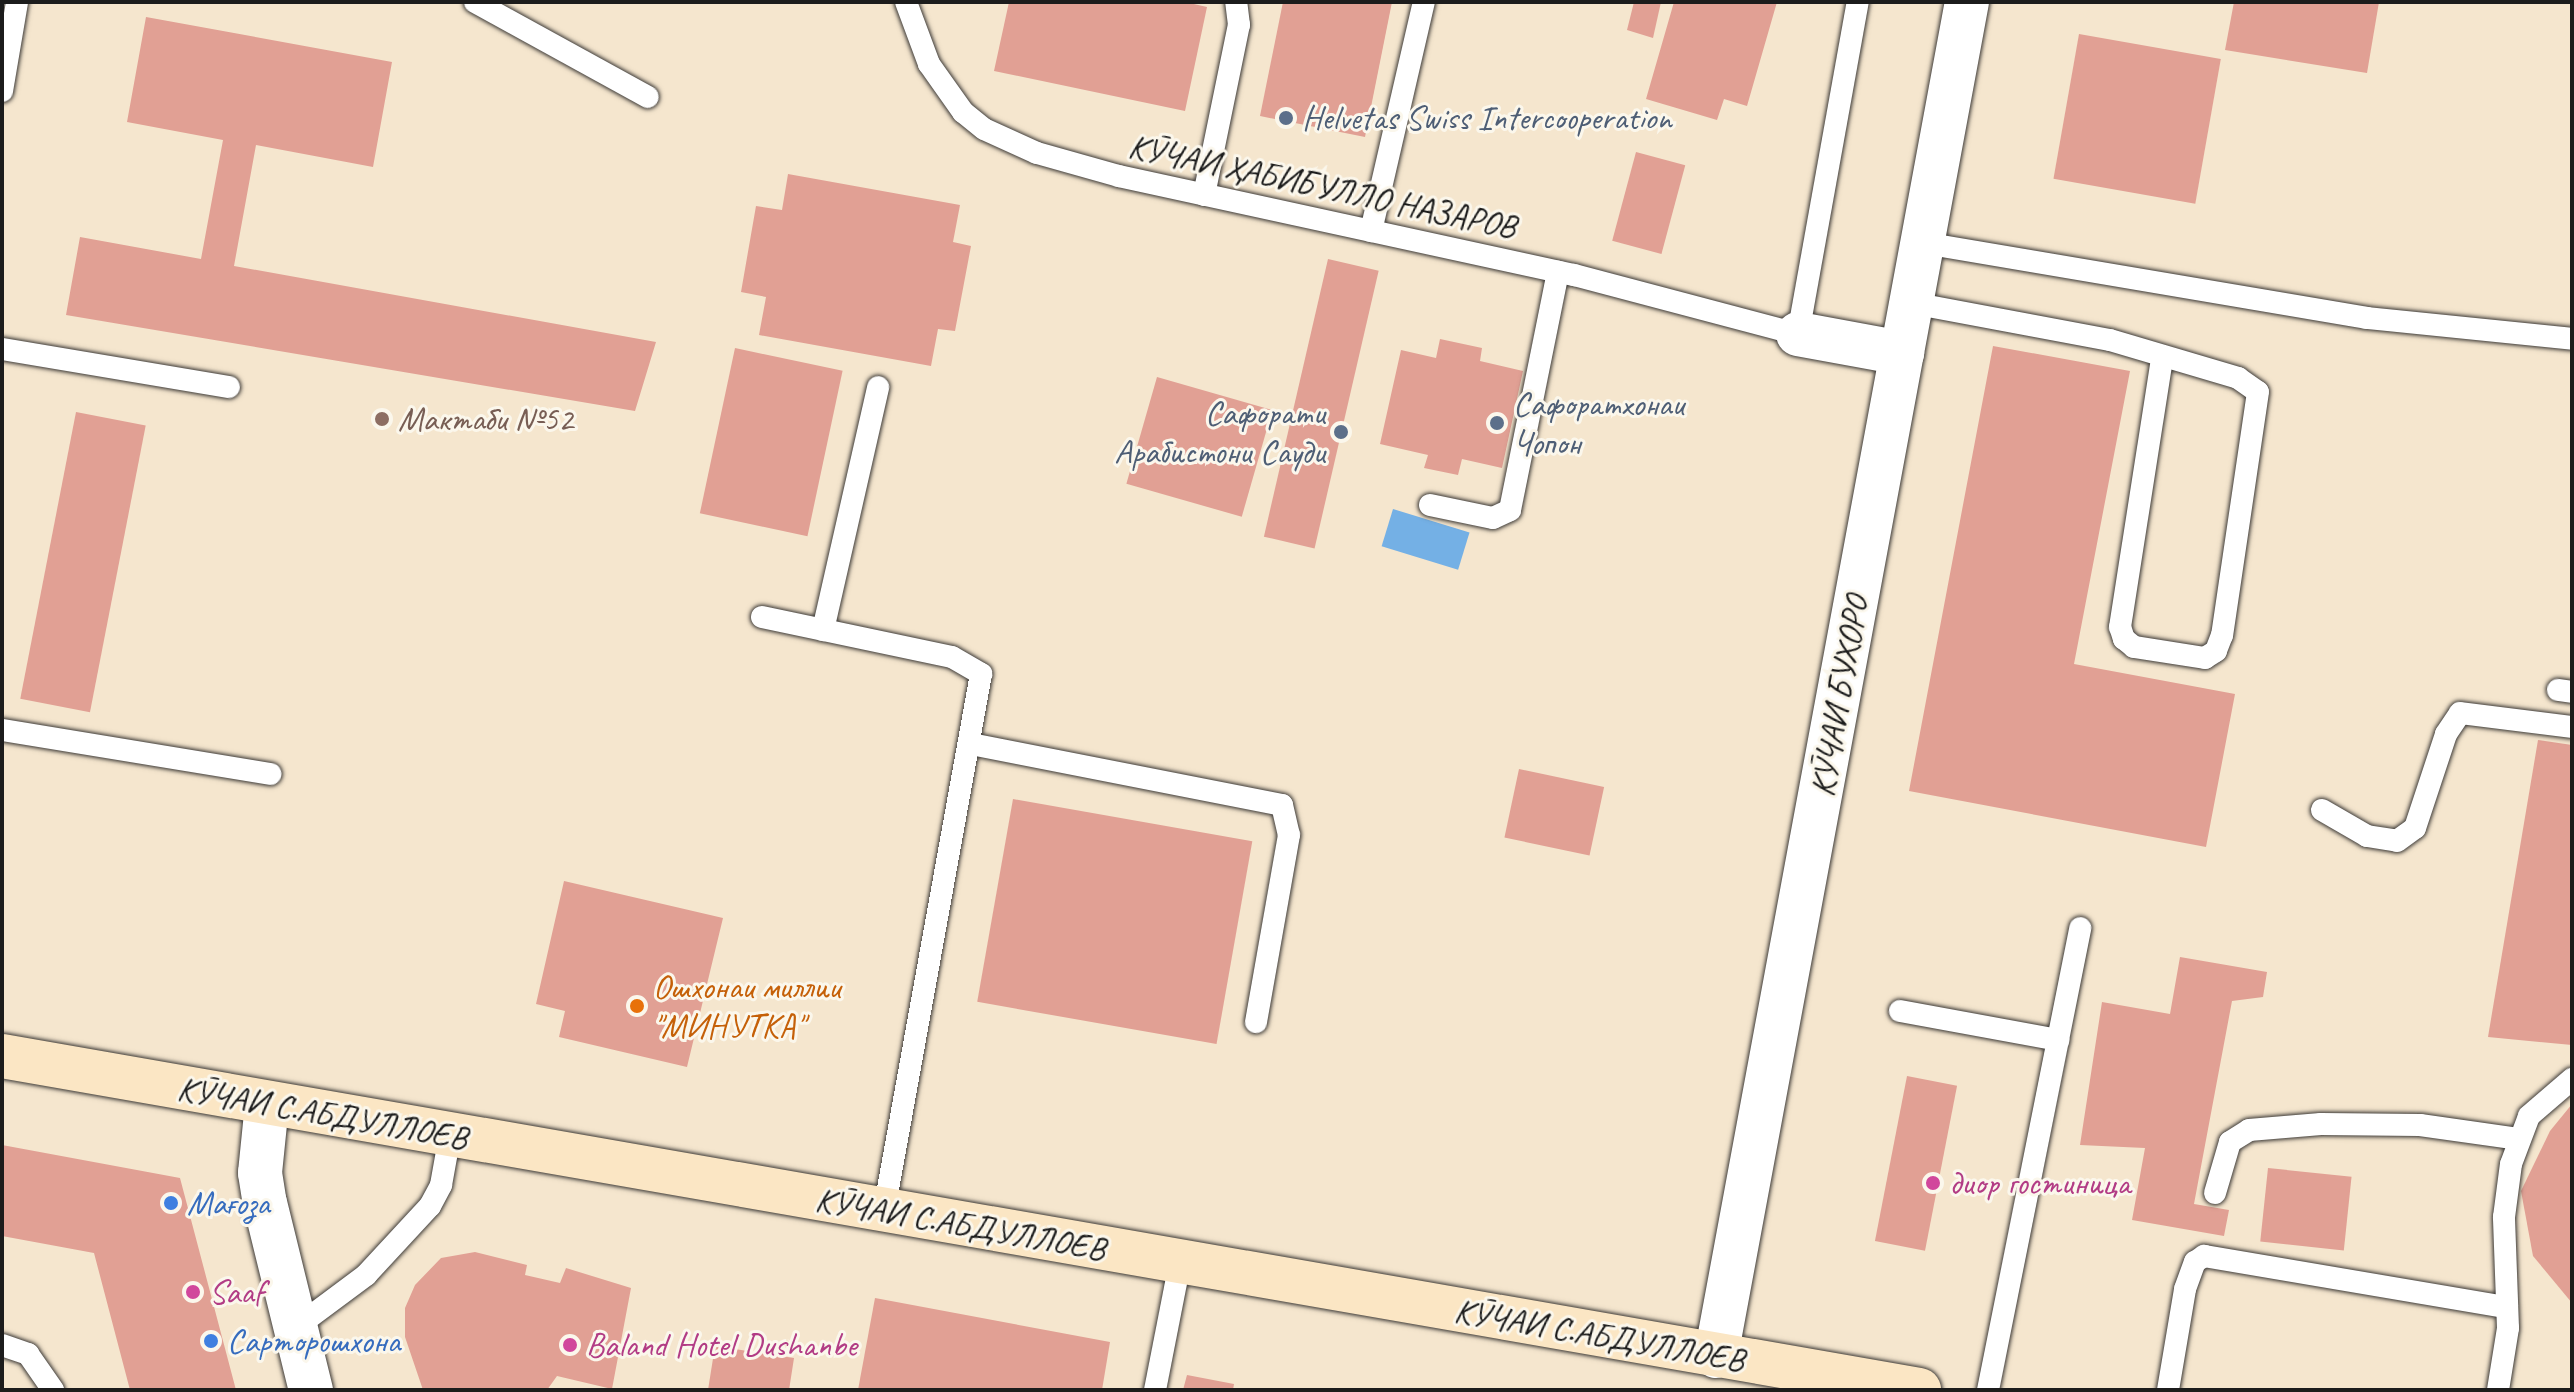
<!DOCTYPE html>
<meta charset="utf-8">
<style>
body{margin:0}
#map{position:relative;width:2574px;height:1392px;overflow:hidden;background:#f5e6ce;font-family:Caveat,sans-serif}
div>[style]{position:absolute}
.water>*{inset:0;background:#74b0e5;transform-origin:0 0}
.building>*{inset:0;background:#e1a094;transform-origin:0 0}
.roads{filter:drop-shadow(0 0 2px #3d3a37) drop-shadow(0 0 2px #3d3a37)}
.lane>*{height:22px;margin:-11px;padding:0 11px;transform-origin:11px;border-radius:11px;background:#fff}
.street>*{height:44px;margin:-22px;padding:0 22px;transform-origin:22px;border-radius:22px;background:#fff}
.secondary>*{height:44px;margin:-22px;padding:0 22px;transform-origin:22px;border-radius:22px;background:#fbe6c4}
.dots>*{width:22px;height:22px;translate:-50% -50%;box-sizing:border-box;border:4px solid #fbf7ec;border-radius:50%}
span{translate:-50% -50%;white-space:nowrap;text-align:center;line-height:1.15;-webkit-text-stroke:6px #fbf7ec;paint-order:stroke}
.service-label{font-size:34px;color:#4e5e75}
.left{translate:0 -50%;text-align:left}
.right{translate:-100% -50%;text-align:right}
.street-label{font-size:34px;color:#1c1c1c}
.education-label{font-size:34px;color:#785e54}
.food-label{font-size:34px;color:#c56008}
.hotel-label{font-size:34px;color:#b23c85}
.shop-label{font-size:34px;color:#366cbe}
.frame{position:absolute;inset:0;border:4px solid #1c1c1c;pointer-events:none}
</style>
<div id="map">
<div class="water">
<i style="left:1393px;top:509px;width:80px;height:39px;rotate:17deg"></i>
</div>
<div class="building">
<i style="clip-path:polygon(1009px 2px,1185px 2px,1207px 7px,1185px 111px,994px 71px)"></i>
<i style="clip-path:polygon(1283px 2px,1392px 2px,1365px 137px,1260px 116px)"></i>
<i style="clip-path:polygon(1634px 2px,1661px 2px,1653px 38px,1627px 30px)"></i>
<i style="clip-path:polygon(1674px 2px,1777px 2px,1747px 106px,1724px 99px,1717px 120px,1646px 99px)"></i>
<i style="clip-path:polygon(2234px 2px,2379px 2px,2367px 73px,2225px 50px)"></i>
<i style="clip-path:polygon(146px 17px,392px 62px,373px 167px,256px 145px,234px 266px,656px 342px,635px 411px,66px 315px,80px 237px,201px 259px,223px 140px,127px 122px)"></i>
<i style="left:2079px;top:34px;width:144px;height:147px;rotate:10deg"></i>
<i style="left:1636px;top:152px;width:51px;height:92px;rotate:15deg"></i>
<i style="clip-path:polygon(788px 174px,960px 205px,953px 242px,971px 246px,955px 331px,938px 329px,931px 366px,759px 335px,766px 297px,741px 292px,756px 206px,782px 210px)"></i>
<i style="left:1328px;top:259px;width:52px;height:285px;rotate:13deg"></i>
<i style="clip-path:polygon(1440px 339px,1482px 348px,1480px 361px,1523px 371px,1502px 468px,1462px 459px,1458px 475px,1424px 468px,1428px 455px,1380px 444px,1401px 350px,1436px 358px)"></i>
<i style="clip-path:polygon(1993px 346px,2130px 371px,2074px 664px,2235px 694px,2206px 847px,1909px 791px)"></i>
<i style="left:735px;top:348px;width:110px;height:169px;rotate:12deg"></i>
<i style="left:1157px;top:377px;width:120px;height:111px;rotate:16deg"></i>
<i style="left:76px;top:412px;width:71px;height:292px;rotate:11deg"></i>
<i style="clip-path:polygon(2538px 740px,2572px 745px,2572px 1045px,2488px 1037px)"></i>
<i style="left:1519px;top:769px;width:87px;height:70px;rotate:12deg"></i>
<i style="left:1013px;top:799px;width:243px;height:206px;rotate:10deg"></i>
<i style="clip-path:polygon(564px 881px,723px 918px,687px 1067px,559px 1037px,565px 1011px,536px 1004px)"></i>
<i style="clip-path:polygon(2180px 957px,2267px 972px,2263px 997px,2232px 1001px,2194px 1204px,2229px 1210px,2224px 1236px,2132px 1220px,2145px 1148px,2080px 1145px,2102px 1002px,2170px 1014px)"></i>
<i style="left:1907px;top:1076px;width:51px;height:168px;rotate:11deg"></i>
<i style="clip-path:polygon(2572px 1104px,2572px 1303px,2533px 1256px,2521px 1191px,2550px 1131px)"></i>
<i style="clip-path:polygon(2px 1145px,180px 1178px,236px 1390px,130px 1390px,94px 1253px,2px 1236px)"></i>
<i style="left:2268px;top:1168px;width:84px;height:74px;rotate:6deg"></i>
<i style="clip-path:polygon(475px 1252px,527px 1265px,525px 1275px,560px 1283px,566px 1268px,631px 1288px,612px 1389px,557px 1376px,547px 1390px,423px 1390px,405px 1337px,405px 1308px,415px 1285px,441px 1258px)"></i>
<i style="clip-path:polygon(875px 1298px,1110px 1342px,1102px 1390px,858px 1390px)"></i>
<i style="clip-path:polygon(715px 1346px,794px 1358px,789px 1390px,708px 1390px)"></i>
<i style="clip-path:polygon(1187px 1375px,1234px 1384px,1233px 1390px,1183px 1390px)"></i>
</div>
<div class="roads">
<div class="lane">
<i style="left:475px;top:2px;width:197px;rotate:28.8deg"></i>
<i style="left:906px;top:2px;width:66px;rotate:69.6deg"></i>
<i style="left:929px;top:64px;width:59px;rotate:54.7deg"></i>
<i style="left:963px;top:112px;width:27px;rotate:39deg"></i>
<i style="left:984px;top:129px;width:58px;rotate:24.4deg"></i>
<i style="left:1037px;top:153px;width:85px;rotate:15.7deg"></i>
<i style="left:1119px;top:176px;width:466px;rotate:12.3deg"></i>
<i style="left:1574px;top:275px;width:232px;rotate:14.8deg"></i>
<i style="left:1798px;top:334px;width:337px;rotate:-79.8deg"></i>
<i style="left:2px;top:91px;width:90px;rotate:-80.4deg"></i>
<i style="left:1204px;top:195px;width:174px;rotate:-78.4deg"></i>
<i style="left:1239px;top:25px;width:23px;rotate:-97deg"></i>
<i style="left:1371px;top:231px;width:235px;rotate:-77deg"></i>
<i style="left:1924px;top:243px;width:449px;rotate:9.6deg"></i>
<i style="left:2367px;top:318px;width:206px;rotate:5.8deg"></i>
<i style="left:1912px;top:303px;width:201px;rotate:10.6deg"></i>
<i style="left:2110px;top:340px;width:134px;rotate:16.5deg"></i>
<i style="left:2238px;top:378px;width:24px;rotate:35deg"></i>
<i style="left:2258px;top:392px;width:246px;rotate:98.4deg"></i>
<i style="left:2222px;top:635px;width:17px;rotate:111deg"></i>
<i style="left:2216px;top:651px;width:13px;rotate:148deg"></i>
<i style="left:2205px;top:658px;width:72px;rotate:-171.2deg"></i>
<i style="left:2134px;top:647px;width:13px;rotate:-141deg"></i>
<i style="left:2124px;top:639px;width:13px;rotate:-108deg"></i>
<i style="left:2120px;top:627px;width:271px;rotate:-81.1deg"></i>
<i style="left:2px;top:349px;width:230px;rotate:9.5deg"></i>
<i style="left:1430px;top:505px;width:64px;rotate:11.7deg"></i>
<i style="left:1493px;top:518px;width:19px;rotate:-25deg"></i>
<i style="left:1510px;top:510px;width:243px;rotate:-78.6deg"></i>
<i style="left:762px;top:617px;width:194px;rotate:11.9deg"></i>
<i style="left:952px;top:657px;width:34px;rotate:30deg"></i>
<i style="left:981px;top:674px;width:546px;rotate:100.24deg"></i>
<i style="left:823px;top:630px;width:249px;rotate:-77.2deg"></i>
<i style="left:2558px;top:690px;width:14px;rotate:8deg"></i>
<i style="left:2px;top:730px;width:272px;rotate:9.3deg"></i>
<i style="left:971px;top:744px;width:317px;rotate:11.1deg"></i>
<i style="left:1282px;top:805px;width:31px;rotate:77deg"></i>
<i style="left:1289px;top:835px;width:190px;rotate:100deg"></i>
<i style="left:2322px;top:810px;width:52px;rotate:30deg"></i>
<i style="left:2367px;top:836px;width:30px;rotate:9deg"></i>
<i style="left:2397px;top:841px;width:22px;rotate:-36deg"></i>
<i style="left:2415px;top:828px;width:99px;rotate:-71.7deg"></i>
<i style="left:2446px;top:734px;width:25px;rotate:-56deg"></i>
<i style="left:2460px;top:713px;width:113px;rotate:7.1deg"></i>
<i style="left:1900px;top:1011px;width:161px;rotate:10.4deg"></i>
<i style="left:2215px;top:1193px;width:53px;rotate:-73.6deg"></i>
<i style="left:2230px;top:1142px;width:22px;rotate:-32deg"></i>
<i style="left:2249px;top:1130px;width:72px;rotate:-4.8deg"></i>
<i style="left:2321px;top:1124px;width:99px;rotate:0.6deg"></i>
<i style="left:2420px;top:1125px;width:99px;rotate:8.1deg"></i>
<i style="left:295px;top:1328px;width:89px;rotate:-36.7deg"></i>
<i style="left:366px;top:1275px;width:94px;rotate:-47.2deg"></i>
<i style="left:430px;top:1206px;width:24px;rotate:-62deg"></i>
<i style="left:441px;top:1185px;width:51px;rotate:-79.8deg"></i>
<i style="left:2px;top:1345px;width:28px;rotate:19deg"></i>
<i style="left:28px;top:1354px;width:44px;rotate:55.2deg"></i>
<i style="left:1155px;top:1390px;width:129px;rotate:-78.9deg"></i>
<i style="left:1988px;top:1390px;width:471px;rotate:-78.7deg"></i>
<i style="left:2168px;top:1390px;width:102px;rotate:-80.4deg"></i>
<i style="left:2185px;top:1289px;width:29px;rotate:-70deg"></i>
<i style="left:2195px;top:1262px;width:11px;rotate:-34deg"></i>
<i style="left:2204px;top:1256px;width:307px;rotate:9.6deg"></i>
<i style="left:2498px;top:1390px;width:63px;rotate:-80.8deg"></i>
<i style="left:2508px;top:1328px;width:111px;rotate:-92.1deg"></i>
<i style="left:2504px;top:1217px;width:53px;rotate:-82.5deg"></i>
<i style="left:2511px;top:1164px;width:51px;rotate:-69.4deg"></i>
<i style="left:2529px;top:1116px;width:57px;rotate:-40.7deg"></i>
</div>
<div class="street">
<i style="left:1798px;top:334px;width:106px;rotate:10.4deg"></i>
<i style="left:267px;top:1104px;width:69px;rotate:95.8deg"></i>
<i style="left:260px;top:1173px;width:30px;rotate:81deg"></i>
<i style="left:265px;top:1203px;width:193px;rotate:76.2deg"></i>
<i style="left:1716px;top:1356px;width:1377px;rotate:-79.5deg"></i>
</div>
<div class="secondary">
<i style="left:2px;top:1056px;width:1946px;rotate:9.88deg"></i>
</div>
</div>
<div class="dots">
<i style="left:1286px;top:118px;background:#5c6f8a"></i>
<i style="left:382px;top:419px;background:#8d6e63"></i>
<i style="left:1497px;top:423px;background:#5c6f8a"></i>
<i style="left:1341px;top:432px;background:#5c6f8a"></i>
<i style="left:637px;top:1006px;background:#e8710a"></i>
<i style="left:1933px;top:1183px;background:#d1479c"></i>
<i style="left:171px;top:1203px;background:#3f7fe0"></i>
<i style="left:193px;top:1292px;background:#d1479c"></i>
<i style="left:211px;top:1341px;background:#3f7fe0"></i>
<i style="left:570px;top:1345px;background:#d1479c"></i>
</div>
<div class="service-label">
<span class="left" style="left:1302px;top:118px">Helvetas Swiss Intercooperation</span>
<span class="left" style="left:1513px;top:423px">Сафоратхонаи<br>Чопон</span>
<span class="right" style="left:1325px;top:432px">Сафорати<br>Арабистони Сауди</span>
</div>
<div class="street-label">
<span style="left:1322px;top:186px;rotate:12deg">КӮЧАИ ҲАБИБУЛЛО НАЗАРОВ</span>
<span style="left:1839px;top:696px;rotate:-80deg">КӮЧАИ БУХОРО</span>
<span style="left:322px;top:1113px;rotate:10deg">КӮЧАИ С.АБДУЛЛОЕВ</span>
<span style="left:960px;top:1224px;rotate:10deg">КӮЧАИ С.АБДУЛЛОЕВ</span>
<span style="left:1599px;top:1335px;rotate:10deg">КӮЧАИ С.АБДУЛЛОЕВ</span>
</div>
<div class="education-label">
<span class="left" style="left:398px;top:419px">Мактаби №52</span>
</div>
<div class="food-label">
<span class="left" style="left:653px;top:1006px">Ошхонаи миллии<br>"МИНУТКА"</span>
</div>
<div class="hotel-label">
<span class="left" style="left:1949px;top:1183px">диор гостиница</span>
<span class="left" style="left:209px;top:1292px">Saaf</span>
<span class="left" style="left:586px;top:1345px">Baland Hotel Dushanbe</span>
</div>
<div class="shop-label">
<span class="left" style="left:187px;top:1203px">Мағоза</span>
<span class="left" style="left:227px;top:1341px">Сарторошхона</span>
</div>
<div class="frame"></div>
</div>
